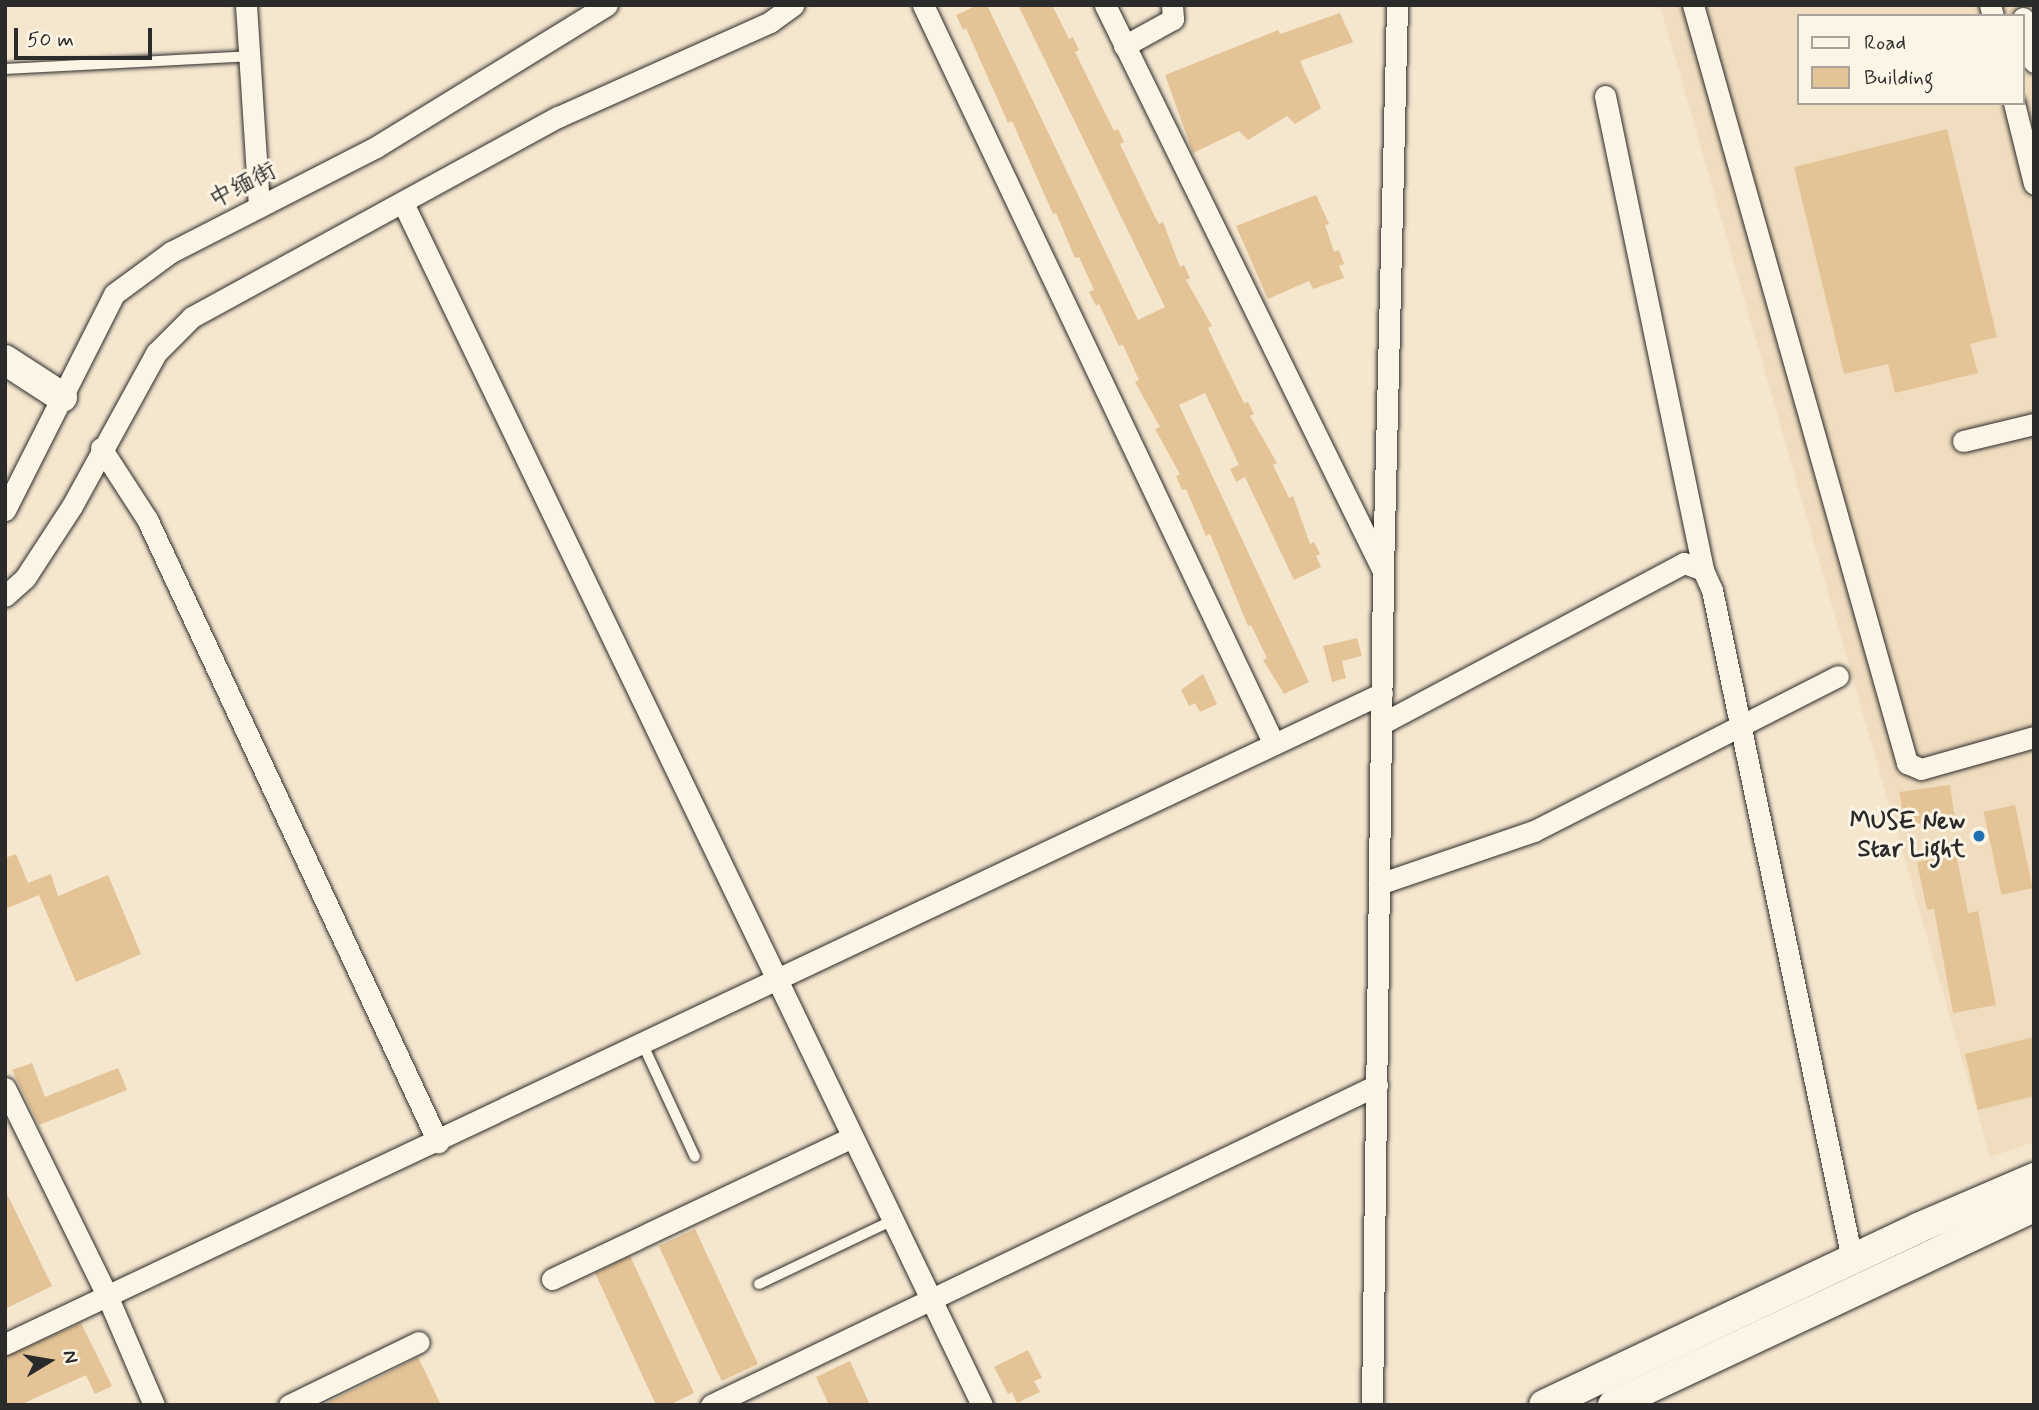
<!DOCTYPE html>
<meta charset="utf-8">
<style>
body{margin:0}
#map{position:relative;width:2039px;height:1410px;overflow:hidden;background:#f5e6ce;font-family:Mynerve,"LXGW WenKai TC",sans-serif}
div>[style]{position:absolute}
.built>*{inset:0;background:#f0dcbe}
.building>*{inset:0;background:#e4c397;transform-origin:0 0}
.roads{filter:drop-shadow(0 0 2px #2b2b2b) drop-shadow(0 0 2px #2b2b2b)}
.lane>*{height:10px;margin:-5px;padding:0 5px;transform-origin:5px;border-radius:5px;background:#fcf5e5}
.street>*{height:21px;margin:-10.5px;padding:0 10.5px;transform-origin:10.5px;border-radius:10.5px;background:#fcf5e5}
.secondary>*{height:30px;margin:-15px;padding:0 15px;transform-origin:15px;border-radius:15px;background:#fcf5e5}
.dots>*{width:19px;height:19px;translate:-50% -50%;box-sizing:border-box;border:4px solid #fcf5e5;border-radius:50%}
span{translate:-50% -50%;white-space:nowrap;text-align:center;line-height:1.15;-webkit-text-stroke:6px #fcf5e5;paint-order:stroke}
.street-label{font-size:24px;color:#2b2b2b}
.poi-label{font-size:24px;color:#2b2b2b;font-weight:700}
.right{translate:-100% -50%;text-align:right}
.frame{position:absolute;inset:0;border:7px solid #2b2b2b;pointer-events:none}
.legend{position:absolute;left:1797px;top:14px;width:228px;height:91px;box-sizing:border-box;background:#fcf5e5;border:2px solid #a8a49b;margin:0;padding:9px 12px;list-style:none;font-size:21px;color:#2b2b2b}
.legend li{display:flex;align-items:center;gap:14px;height:35px}
.legend b{width:35px;border:2px solid #a8a49b}
.north{position:absolute;left:14px;top:1326px;width:70px;height:70px;-webkit-text-stroke:5px #fcf5e5;paint-order:stroke;rotate:79deg;font-size:19px;font-weight:700;line-height:28px;text-align:center;color:#2b2b2b}
.north::after{content:'';display:block;margin:auto;width:24px;height:32px;background:#2b2b2b;clip-path:polygon(50% 0,100% 100%,50% 72%,0 100%)}
.scale{position:absolute;left:14px;top:28px;width:138px;height:32px;box-sizing:border-box;border:4px solid #2b2b2b;border-top:0;padding-left:9px;font-size:21px;line-height:24px;white-space:nowrap;color:#2b2b2b;-webkit-text-stroke:5px #fcf5e5;paint-order:stroke}
</style>
<div id="map">
<div class="built">
<i style="clip-path:polygon(evenodd,1660px 5px,2034px 5px,2034px 1142px,1990px 1157px,1660px 5px,1799px 16px,2023px 16px,2023px 103px,1799px 103px,1799px 16px)"></i>
</div>
<div class="building">
<i style="clip-path:polygon(978px 5px,987px 5px,1138px 320px,1165px 307px,1018px 5px,1052px 5px,1069px 39px,1073px 37px,1079px 50px,1075px 52px,1114px 131px,1118px 129px,1124px 142px,1120px 144px,1155px 217px,1159px 224px,1163px 222px,1180px 267px,1184px 265px,1190px 278px,1186px 280px,1212px 326px,1208px 328px,1220px 354px,1244px 403px,1248px 402px,1254px 414px,1250px 416px,1277px 463px,1273px 465px,1289px 498px,1293px 496px,1310px 544px,1314px 542px,1320px 554px,1316px 556px,1321px 567px,1294px 580px,1245px 477px,1236px 482px,1230px 469px,1239px 465px,1205px 393px,1179px 405px,1309px 682px,1284px 694px,1263px 660px,1267px 658px,1251px 625px,1248px 626px,1210px 534px,1206px 536px,1186px 489px,1182px 490px,1176px 476px,1180px 474px,1155px 429px,1160px 427px,1135px 382px,1139px 380px,1123px 345px,1119px 346px,1099px 304px,1096px 306px,1089px 292px,1094px 290px,1079px 257px,1075px 258px,1056px 213px,1053px 214px,1012px 121px,1008px 123px,966px 28px,963px 30px,956px 15px)"></i>
<i style="clip-path:polygon(1340px 13px,1353px 42px,1300px 61px,1321px 108px,1295px 124px,1287px 116px,1248px 140px,1239px 131px,1193px 153px,1165px 75px,1278px 30px,1280px 34px)"></i>
<i style="clip-path:polygon(1947px 129px,1997px 337px,1970px 344px,1978px 373px,1895px 393px,1888px 364px,1844px 374px,1794px 167px)"></i>
<i style="clip-path:polygon(1316px 195px,1329px 224px,1325px 225px,1334px 252px,1339px 250px,1344px 264px,1339px 266px,1344px 278px,1313px 289px,1309px 281px,1268px 299px,1236px 226px)"></i>
<i style="clip-path:polygon(1357px 638px,1362px 656px,1342px 661px,1346px 678px,1332px 682px,1323px 646px)"></i>
<i style="clip-path:polygon(1203px 674px,1217px 704px,1200px 712px,1195px 703px,1189px 706px,1181px 690px)"></i>
<i style="left:1950px;top:785px;width:37px;height:51px;rotate:82deg"></i>
<i style="left:2015px;top:805px;width:85px;height:32px;rotate:78deg"></i>
<i style="clip-path:polygon(16px 854px,28px 883px,51px 874px,58px 896px,108px 875px,141px 954px,76px 982px,39px 895px,5px 909px,5px 858px)"></i>
<i style="clip-path:polygon(1956px 854px,1968px 913px,1978px 911px,1996px 1005px,1953px 1013px,1934px 909px,1927px 910px,1917px 862px)"></i>
<i style="clip-path:polygon(2034px 1037px,2034px 1096px,1978px 1110px,1965px 1054px)"></i>
<i style="clip-path:polygon(32px 1063px,45px 1097px,118px 1068px,127px 1090px,39px 1125px,12px 1070px)"></i>
<i style="clip-path:polygon(5px 1190px,52px 1286px,5px 1309px)"></i>
<i style="left:695px;top:1229px;width:149px;height:40px;rotate:65deg"></i>
<i style="clip-path:polygon(630px 1256px,694px 1393px,669px 1405px,656px 1405px,595px 1273px)"></i>
<i style="clip-path:polygon(81px 1323px,112px 1386px,95px 1394px,86px 1375px,20px 1405px,5px 1405px,5px 1357px)"></i>
<i style="clip-path:polygon(1028px 1350px,1042px 1378px,1034px 1381px,1040px 1392px,1017px 1403px,1012px 1392px,1008px 1394px,994px 1367px)"></i>
<i style="clip-path:polygon(418px 1357px,441px 1405px,322px 1405px,384px 1375px)"></i>
<i style="clip-path:polygon(850px 1361px,870px 1405px,829px 1405px,816px 1377px)"></i>
</div>
<div class="roads">
<div class="lane">
<i style="left:5px;top:69px;width:244px;rotate:-3deg"></i>
<i style="left:643px;top:1045px;width:123px;rotate:65.1deg"></i>
<i style="left:759px;top:1284px;width:146px;rotate:-25.5deg"></i>
</div>
<div class="street">
<i style="left:246px;top:5px;width:202px;rotate:86.3deg"></i>
<i style="left:923px;top:5px;width:816px;rotate:64.6deg"></i>
<i style="left:1105px;top:5px;width:628px;rotate:63.84deg"></i>
<i style="left:1693px;top:5px;width:788px;rotate:74.23deg"></i>
<i style="left:1907px;top:763px;width:15px;rotate:23deg"></i>
<i style="left:1921px;top:769px;width:117px;rotate:-15.8deg"></i>
<i style="left:1990px;top:5px;width:11px;rotate:75deg"></i>
<i style="left:2023px;top:18px;width:45px;rotate:76deg"></i>
<i style="left:1124px;top:46px;width:56px;rotate:-28.9deg"></i>
<i style="left:1173px;top:19px;width:14px;rotate:-94deg"></i>
<i style="left:1605px;top:96px;width:484px;rotate:78.3deg"></i>
<i style="left:2014px;top:103px;width:83px;rotate:76.1deg"></i>
<i style="left:403px;top:203px;width:1334px;rotate:64.28deg"></i>
<i style="left:1963px;top:441px;width:73px;rotate:-13.5deg"></i>
<i style="left:101px;top:448px;width:85px;rotate:57.1deg"></i>
<i style="left:147px;top:519px;width:688px;rotate:64.96deg"></i>
<i style="left:5px;top:510px;width:242px;rotate:-63.2deg"></i>
<i style="left:114px;top:294px;width:71px;rotate:-36.4deg"></i>
<i style="left:171px;top:252px;width:230px;rotate:-27.1deg"></i>
<i style="left:376px;top:147px;width:271px;rotate:-31.6deg"></i>
<i style="left:5px;top:596px;width:27px;rotate:-42deg"></i>
<i style="left:25px;top:578px;width:86px;rotate:-56.9deg"></i>
<i style="left:72px;top:506px;width:175px;rotate:-61.2deg"></i>
<i style="left:156px;top:353px;width:51px;rotate:-45deg"></i>
<i style="left:192px;top:317px;width:417px;rotate:-28.7deg"></i>
<i style="left:558px;top:117px;width:232px;rotate:-24.1deg"></i>
<i style="left:770px;top:22px;width:29px;rotate:-36deg"></i>
<i style="left:1381px;top:724px;width:343px;rotate:-28deg"></i>
<i style="left:1684px;top:563px;width:20px;rotate:20deg"></i>
<i style="left:1703px;top:570px;width:22px;rotate:66deg"></i>
<i style="left:1712px;top:590px;width:683px;rotate:78.18deg"></i>
<i style="left:1379px;top:884px;width:164px;rotate:-18.9deg"></i>
<i style="left:1534px;top:831px;width:341px;rotate:-27deg"></i>
<i style="left:5px;top:1088px;width:229px;rotate:63.8deg"></i>
<i style="left:106px;top:1293px;width:122px;rotate:66.8deg"></i>
<i style="left:552px;top:1279px;width:330px;rotate:-25.3deg"></i>
<i style="left:5px;top:1344px;width:1523px;rotate:-25.3deg"></i>
<i style="left:289px;top:1405px;width:144px;rotate:-25.9deg"></i>
<i style="left:711px;top:1405px;width:739px;rotate:-25.66deg"></i>
<i style="left:1372px;top:1405px;width:834px;rotate:-89.24deg"></i>
<i style="left:1383px;top:571px;width:566px;rotate:-88.58deg"></i>
</div>
<div class="secondary">
<i style="left:5px;top:360px;width:68px;rotate:33deg"></i>
<i style="left:1544px;top:1405px;width:414px;rotate:-25.3deg"></i>
<i style="left:1918px;top:1228px;width:126px;rotate:-23.3deg"></i>
<i style="left:1613px;top:1405px;width:465px;rotate:-25.2deg"></i>
</div>
</div>
<div class="dots">
<i style="left:1979px;top:836px;background:#1f6fb2"></i>
</div>
<div class="street-label">
<span style="left:243px;top:186px;rotate:-27deg">中缅街</span>
</div>
<div class="poi-label">
<span class="right" style="left:1965px;top:836px">MUSE New<br>Star Light</span>
</div>
<div class="frame"></div>
<ul class="legend">
<li><b style="height:9px;background:#fcf5e5"></b>Road</li>
<li><b style="height:19px;background:#e4c397"></b>Building</li>
</ul>
<div class="north">N</div>
<div class="scale">50 m</div>
</div>
